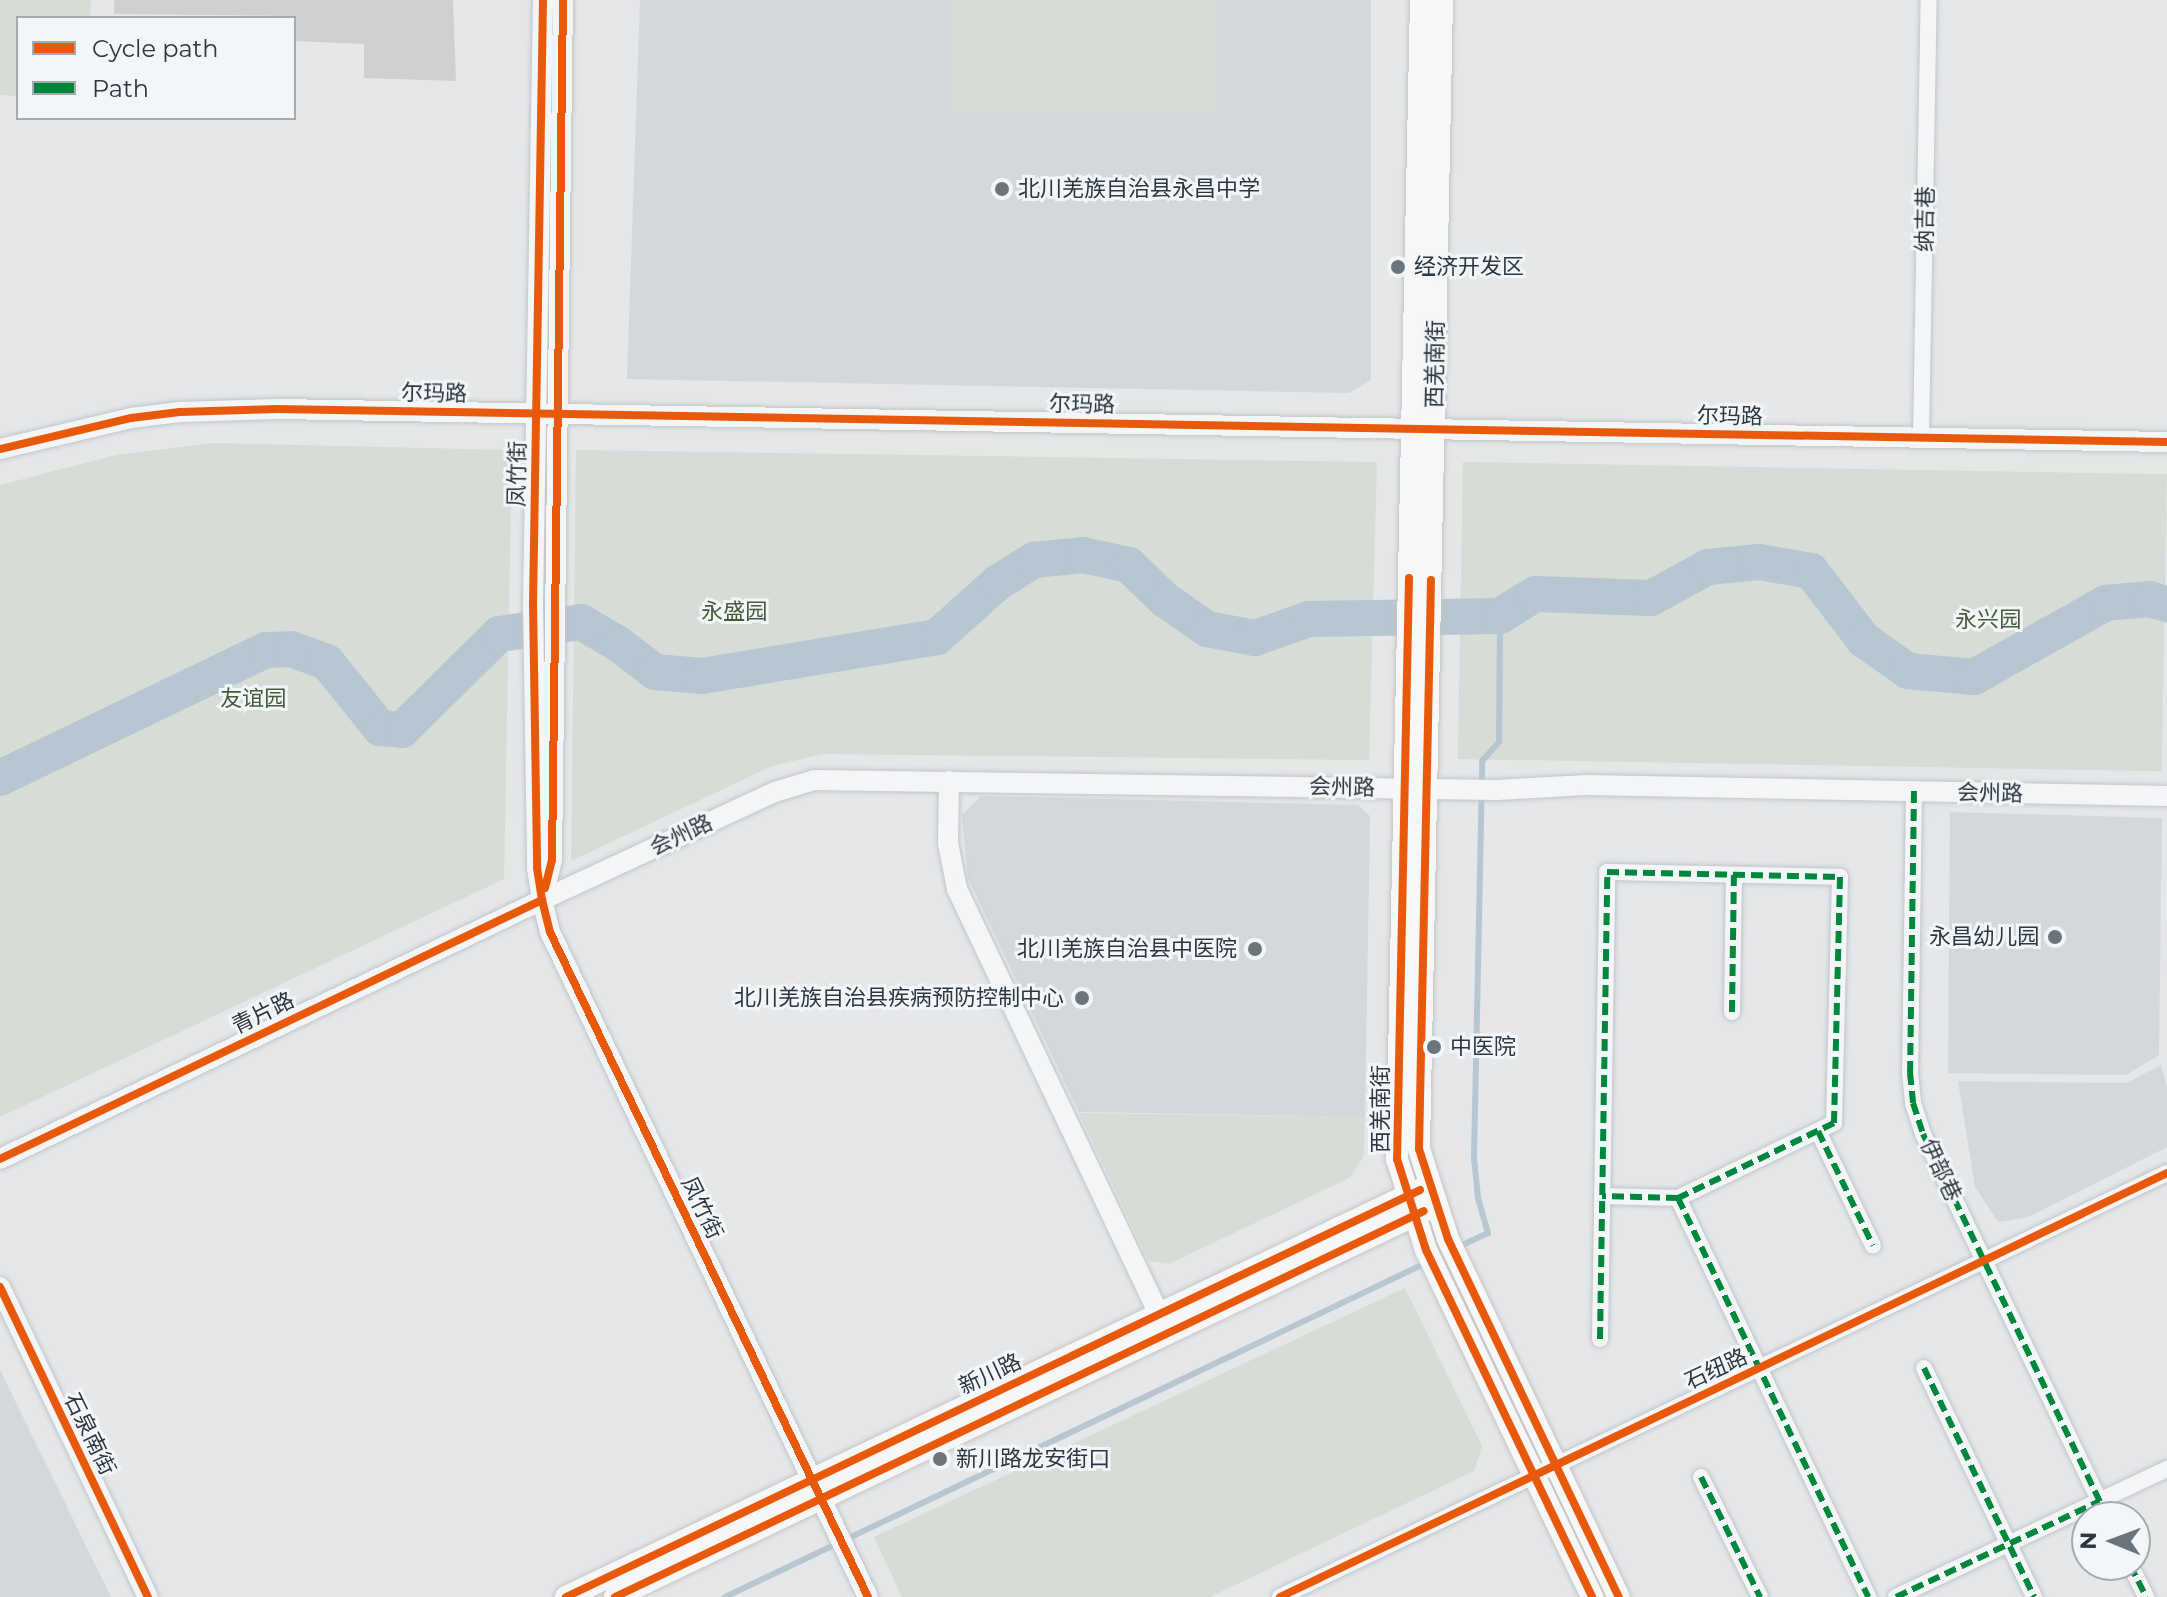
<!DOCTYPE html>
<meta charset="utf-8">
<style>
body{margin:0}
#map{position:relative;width:2167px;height:1597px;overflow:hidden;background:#e5e7e9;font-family:Montserrat,"Noto Sans SC",sans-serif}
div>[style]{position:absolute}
.built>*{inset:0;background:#d4d7dc}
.green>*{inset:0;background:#d7dcd6;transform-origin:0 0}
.stream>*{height:6px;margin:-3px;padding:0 3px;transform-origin:3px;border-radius:3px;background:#b6c7d1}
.river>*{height:36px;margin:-18px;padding:0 18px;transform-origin:18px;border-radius:18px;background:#b6c7d1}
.building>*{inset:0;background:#cdcfd1}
.roads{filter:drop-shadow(0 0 2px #c3c5c7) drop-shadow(0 0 2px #c3c5c7)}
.minor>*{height:16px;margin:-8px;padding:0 8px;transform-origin:8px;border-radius:8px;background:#f4f5f6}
.tertiary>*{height:20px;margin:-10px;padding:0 10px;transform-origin:10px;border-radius:10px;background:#f4f5f6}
.secondary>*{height:22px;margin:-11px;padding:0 11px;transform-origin:11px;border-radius:11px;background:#f7f7f8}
.quiet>*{height:6px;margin-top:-3px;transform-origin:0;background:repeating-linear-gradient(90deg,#00873e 0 12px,transparent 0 18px)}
.cycleway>*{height:8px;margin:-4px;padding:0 4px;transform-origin:4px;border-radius:4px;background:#e8590c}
.dots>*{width:22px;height:22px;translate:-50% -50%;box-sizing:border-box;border:4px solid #f3f6f8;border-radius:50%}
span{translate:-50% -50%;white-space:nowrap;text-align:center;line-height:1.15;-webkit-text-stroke:6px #f3f6f8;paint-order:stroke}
.poi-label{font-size:22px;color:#2d3741}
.left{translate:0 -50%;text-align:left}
.right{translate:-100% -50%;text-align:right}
.street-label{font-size:22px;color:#2d3741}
.park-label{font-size:22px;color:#465c3b}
.legend{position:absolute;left:16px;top:16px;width:280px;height:104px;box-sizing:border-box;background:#f3f6f8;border:2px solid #a4aaaf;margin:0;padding:10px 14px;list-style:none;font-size:24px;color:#2d3741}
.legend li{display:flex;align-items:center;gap:16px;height:40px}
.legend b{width:40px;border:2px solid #a4aaaf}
.north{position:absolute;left:2071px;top:1501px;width:80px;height:80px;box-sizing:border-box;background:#f3f6f8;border:2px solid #a4aaaf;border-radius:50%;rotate:271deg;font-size:22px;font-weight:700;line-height:32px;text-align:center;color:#2d3741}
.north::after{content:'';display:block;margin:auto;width:28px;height:36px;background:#6d757c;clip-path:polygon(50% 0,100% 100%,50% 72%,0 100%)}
</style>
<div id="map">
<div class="built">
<i style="clip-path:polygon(640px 0,1371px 0,1371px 380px,1349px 393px,627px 379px)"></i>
<i style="clip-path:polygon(981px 796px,1358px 805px,1370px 816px,1365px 1117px,1079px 1112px,968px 878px,962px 815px)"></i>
<i style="clip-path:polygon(1950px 812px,2162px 818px,2159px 1055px,2126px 1075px,1948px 1073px)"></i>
<i style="clip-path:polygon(2161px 1065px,2167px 1087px,2167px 1147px,2028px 1217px,1998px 1222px,1975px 1187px,1958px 1081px,2126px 1083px)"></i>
<i style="clip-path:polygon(0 1370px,111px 1597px,0 1597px)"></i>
</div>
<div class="green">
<i style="clip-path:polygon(0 0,91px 0,90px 18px,18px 18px,18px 96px,0 95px)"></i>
<i style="left:951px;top:0;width:265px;height:113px"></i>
<i style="clip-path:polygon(214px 443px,512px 450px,504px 879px,0 1117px,0 485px,116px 455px)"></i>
<i style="clip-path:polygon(576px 450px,1377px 462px,1369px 760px,823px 754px,772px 766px,571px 861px)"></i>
<i style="left:1463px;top:462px;width:704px;height:297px;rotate:1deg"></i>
<i style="clip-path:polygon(1079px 1113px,1365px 1117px,1364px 1156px,1349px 1178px,1169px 1264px,1149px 1261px)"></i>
<i style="clip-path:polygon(1405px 1288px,1482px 1446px,1474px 1471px,1210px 1597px,902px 1597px,874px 1537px)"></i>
</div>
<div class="stream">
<i style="left:1458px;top:1247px;width:33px;rotate:-25deg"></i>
<i style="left:1488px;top:1233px;width:36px;rotate:-106deg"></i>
<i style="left:1478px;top:1198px;width:41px;rotate:-95.6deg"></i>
<i style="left:1474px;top:1157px;width:396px;rotate:-88.8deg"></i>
<i style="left:1482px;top:761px;width:25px;rotate:-48deg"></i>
<i style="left:1499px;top:742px;width:126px;rotate:-89.5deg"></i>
<i style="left:725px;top:1597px;width:777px;rotate:-25.48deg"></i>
</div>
<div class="river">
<i style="left:0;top:778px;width:295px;rotate:-25.7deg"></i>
<i style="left:266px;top:650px;width:25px;rotate:-2deg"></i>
<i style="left:291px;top:649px;width:38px;rotate:20deg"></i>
<i style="left:327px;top:662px;width:85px;rotate:51.2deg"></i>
<i style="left:380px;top:728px;width:22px;rotate:5deg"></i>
<i style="left:402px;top:730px;width:136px;rotate:-44.7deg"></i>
<i style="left:499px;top:634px;width:83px;rotate:-8.3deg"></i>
<i style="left:581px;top:622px;width:42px;rotate:30.3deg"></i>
<i style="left:617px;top:643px;width:48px;rotate:37.3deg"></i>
<i style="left:655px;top:672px;width:47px;rotate:4.9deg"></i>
<i style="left:702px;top:676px;width:238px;rotate:-9.4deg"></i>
<i style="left:937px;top:637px;width:81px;rotate:-42deg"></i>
<i style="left:997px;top:583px;width:44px;rotate:-31.9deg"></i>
<i style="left:1034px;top:560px;width:49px;rotate:-5.8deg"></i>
<i style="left:1083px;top:555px;width:47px;rotate:12.3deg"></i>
<i style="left:1129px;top:565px;width:49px;rotate:44.2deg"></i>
<i style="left:1164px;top:599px;width:52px;rotate:34.9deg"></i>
<i style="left:1207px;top:629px;width:49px;rotate:10.6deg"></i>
<i style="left:1255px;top:638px;width:57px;rotate:-19.4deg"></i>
<i style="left:1309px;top:619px;width:191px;rotate:-0.9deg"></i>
<i style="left:1500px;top:616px;width:41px;rotate:-32.2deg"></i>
<i style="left:1535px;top:594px;width:116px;rotate:2deg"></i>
<i style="left:1651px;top:598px;width:65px;rotate:-28.5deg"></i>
<i style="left:1708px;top:567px;width:51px;rotate:-5.6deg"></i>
<i style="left:1759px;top:562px;width:53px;rotate:9.8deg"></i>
<i style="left:1811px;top:571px;width:87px;rotate:52.5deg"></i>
<i style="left:1864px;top:640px;width:54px;rotate:35.2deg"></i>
<i style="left:1908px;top:671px;width:66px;rotate:5.2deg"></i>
<i style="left:1974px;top:677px;width:151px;rotate:-29.3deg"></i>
<i style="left:2106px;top:603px;width:43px;rotate:-5.3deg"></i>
<i style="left:2149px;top:599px;width:19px;rotate:16deg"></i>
</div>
<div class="building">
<i style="clip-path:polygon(114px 0,453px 0,456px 81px,364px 78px,364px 44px,294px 41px,294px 18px,289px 16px,114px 14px)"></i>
</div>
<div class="roads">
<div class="minor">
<i style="left:1921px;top:438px;width:438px;rotate:-89deg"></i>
<i style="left:1914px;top:791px;width:282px;rotate:90.8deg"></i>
<i style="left:1910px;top:1073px;width:30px;rotate:84deg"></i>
<i style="left:1913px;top:1103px;width:33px;rotate:72deg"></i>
<i style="left:1923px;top:1134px;width:425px;rotate:64.3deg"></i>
<i style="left:1732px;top:1012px;width:137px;rotate:-89.2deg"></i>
<i style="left:1818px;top:1131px;width:127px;rotate:64.4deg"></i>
<i style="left:1678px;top:1198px;width:442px;rotate:64.5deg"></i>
<i style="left:1600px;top:1339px;width:467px;rotate:-89.1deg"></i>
<i style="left:1607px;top:872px;width:233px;rotate:1.2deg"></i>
<i style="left:1840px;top:877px;width:246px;rotate:91.4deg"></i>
<i style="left:1834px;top:1123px;width:173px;rotate:154.3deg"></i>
<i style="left:1678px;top:1198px;width:76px;rotate:-178.5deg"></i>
<i style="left:1924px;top:1368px;width:254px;rotate:64.3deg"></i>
<i style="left:1701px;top:1477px;width:134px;rotate:63.8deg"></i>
<i style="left:2130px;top:1565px;width:36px;rotate:63deg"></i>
<i style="left:1280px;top:1597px;width:983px;rotate:-25.55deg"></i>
<i style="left:1896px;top:1597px;width:300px;rotate:-25.3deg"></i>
</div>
<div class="tertiary">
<i style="left:543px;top:0;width:603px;rotate:90.95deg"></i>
<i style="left:533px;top:603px;width:265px;rotate:89.1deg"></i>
<i style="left:537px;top:868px;width:32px;rotate:81deg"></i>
<i style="left:542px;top:900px;width:33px;rotate:76deg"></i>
<i style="left:550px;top:932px;width:737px;rotate:64.44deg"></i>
<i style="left:0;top:449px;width:135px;rotate:-13.3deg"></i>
<i style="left:131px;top:418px;width:49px;rotate:-7deg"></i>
<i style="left:180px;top:412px;width:97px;rotate:-1.8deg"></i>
<i style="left:277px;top:409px;width:1890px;rotate:1deg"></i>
<i style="left:949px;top:781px;width:62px;rotate:90.9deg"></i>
<i style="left:948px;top:843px;width:47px;rotate:78.9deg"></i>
<i style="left:957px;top:889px;width:487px;rotate:64.6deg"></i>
<i style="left:545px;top:888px;width:29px;rotate:-76deg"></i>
<i style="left:552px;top:860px;width:860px;rotate:-89.27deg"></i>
<i style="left:0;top:1159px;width:601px;rotate:-25.54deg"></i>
<i style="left:542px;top:900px;width:257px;rotate:-24.9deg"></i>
<i style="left:775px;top:792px;width:41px;rotate:-17.1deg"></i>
<i style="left:814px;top:780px;width:683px;rotate:0.84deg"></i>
<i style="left:1497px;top:790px;width:89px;rotate:-3.2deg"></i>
<i style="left:1586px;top:785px;width:581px;rotate:1.08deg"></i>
<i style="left:0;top:1287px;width:344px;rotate:64.5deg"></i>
</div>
<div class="secondary">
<i style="left:1421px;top:0;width:1159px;rotate:91.19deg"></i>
<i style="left:1397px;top:1159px;width:96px;rotate:72.3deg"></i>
<i style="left:1426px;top:1250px;width:385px;rotate:64.4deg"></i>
<i style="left:1442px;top:0;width:1149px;rotate:91.15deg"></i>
<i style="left:1419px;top:1149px;width:95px;rotate:72.1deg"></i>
<i style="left:1448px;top:1239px;width:397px;rotate:64.5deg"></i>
<i style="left:566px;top:1597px;width:945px;rotate:-25.51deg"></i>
<i style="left:615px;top:1597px;width:899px;rotate:-25.51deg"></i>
</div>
</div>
<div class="quiet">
<i style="left:1914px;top:791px;width:282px;rotate:90.8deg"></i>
<i style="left:1910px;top:1073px;width:30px;rotate:84deg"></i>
<i style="left:1913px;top:1103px;width:33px;rotate:72deg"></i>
<i style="left:1923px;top:1134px;width:425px;rotate:64.3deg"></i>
<i style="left:1732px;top:1012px;width:137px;rotate:-89.2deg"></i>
<i style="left:1818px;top:1131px;width:127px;rotate:64.4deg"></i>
<i style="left:1678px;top:1198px;width:442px;rotate:64.5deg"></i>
<i style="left:1600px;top:1339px;width:467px;rotate:-89.1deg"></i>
<i style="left:1607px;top:872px;width:233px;rotate:1.2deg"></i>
<i style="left:1840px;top:877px;width:246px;rotate:91.4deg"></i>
<i style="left:1834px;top:1123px;width:173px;rotate:154.3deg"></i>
<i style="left:1678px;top:1198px;width:76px;rotate:-178.5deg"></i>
<i style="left:1924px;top:1368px;width:254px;rotate:64.3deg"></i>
<i style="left:1701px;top:1477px;width:134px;rotate:63.8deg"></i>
<i style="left:2130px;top:1565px;width:36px;rotate:63deg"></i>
<i style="left:1896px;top:1597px;width:225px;rotate:-25.2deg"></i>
</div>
<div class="cycleway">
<i style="left:543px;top:0;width:603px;rotate:90.95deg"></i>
<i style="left:533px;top:603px;width:265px;rotate:89.1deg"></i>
<i style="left:537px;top:868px;width:32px;rotate:81deg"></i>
<i style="left:542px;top:900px;width:33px;rotate:76deg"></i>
<i style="left:550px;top:932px;width:737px;rotate:64.44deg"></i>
<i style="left:0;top:449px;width:135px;rotate:-13.3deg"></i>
<i style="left:131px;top:418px;width:49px;rotate:-7deg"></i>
<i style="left:180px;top:412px;width:97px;rotate:-1.8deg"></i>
<i style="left:277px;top:409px;width:1890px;rotate:1deg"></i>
<i style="left:1409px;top:578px;width:581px;rotate:91.18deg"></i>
<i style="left:1397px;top:1159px;width:96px;rotate:72.3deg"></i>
<i style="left:1426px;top:1250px;width:385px;rotate:64.4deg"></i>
<i style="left:1431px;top:580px;width:569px;rotate:91.21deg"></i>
<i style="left:1419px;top:1149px;width:95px;rotate:72.1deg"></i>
<i style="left:1448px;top:1239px;width:397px;rotate:64.5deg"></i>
<i style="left:545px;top:888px;width:29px;rotate:-76deg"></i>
<i style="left:552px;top:860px;width:860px;rotate:-89.27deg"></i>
<i style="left:0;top:1159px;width:601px;rotate:-25.54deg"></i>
<i style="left:0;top:1287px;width:344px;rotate:64.5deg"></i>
<i style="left:566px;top:1597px;width:946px;rotate:-25.48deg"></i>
<i style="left:615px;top:1597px;width:896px;rotate:-25.51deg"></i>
<i style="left:1280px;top:1597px;width:983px;rotate:-25.55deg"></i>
</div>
<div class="dots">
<i style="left:1002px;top:189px;background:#6d757c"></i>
<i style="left:1398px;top:267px;background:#6d757c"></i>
<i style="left:2055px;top:937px;background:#6d757c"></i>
<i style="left:1255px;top:949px;background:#6d757c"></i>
<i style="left:1082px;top:998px;background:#6d757c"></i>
<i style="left:1434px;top:1047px;background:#6d757c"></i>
<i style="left:940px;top:1459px;background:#6d757c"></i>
</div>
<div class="poi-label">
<span class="left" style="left:1018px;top:189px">北川羌族自治县永昌中学</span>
<span class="left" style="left:1414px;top:267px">经济开发区</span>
<span class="right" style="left:2039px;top:937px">永昌幼儿园</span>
<span class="right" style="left:1237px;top:949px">北川羌族自治县中医院</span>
<span class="right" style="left:1064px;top:998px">北川羌族自治县疾病预防控制中心</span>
<span class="left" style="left:1450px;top:1047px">中医院</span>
<span class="left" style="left:956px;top:1459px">新川路龙安街口</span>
</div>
<div class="street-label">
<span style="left:1925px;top:219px;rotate:-89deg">纳吉巷</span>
<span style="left:1435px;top:364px;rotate:-89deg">西羌南街</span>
<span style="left:434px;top:393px;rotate:1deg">尔玛路</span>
<span style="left:1082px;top:404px;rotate:1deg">尔玛路</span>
<span style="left:1730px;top:416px;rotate:1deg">尔玛路</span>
<span style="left:517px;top:474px;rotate:-89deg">凤竹街</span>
<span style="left:1342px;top:787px;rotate:1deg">会州路</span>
<span style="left:1990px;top:793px;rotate:1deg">会州路</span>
<span style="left:681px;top:835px;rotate:-25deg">会州路</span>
<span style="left:263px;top:1013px;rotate:-26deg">青片路</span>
<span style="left:1381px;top:1109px;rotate:-90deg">西羌南街</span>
<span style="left:1941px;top:1170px;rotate:65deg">伊部巷</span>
<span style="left:702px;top:1208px;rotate:64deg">凤竹街</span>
<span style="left:1716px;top:1369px;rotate:-25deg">石纽路</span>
<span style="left:990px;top:1374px;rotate:-25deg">新川路</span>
<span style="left:90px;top:1434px;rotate:64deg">石泉南街</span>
</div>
<div class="park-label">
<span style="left:734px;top:612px">永盛园</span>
<span style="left:1988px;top:620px">永兴园</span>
<span style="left:253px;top:699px">友谊园</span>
</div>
<ul class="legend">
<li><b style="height:10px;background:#e8590c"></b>Cycle path</li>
<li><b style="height:10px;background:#00873e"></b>Path</li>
</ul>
<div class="north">N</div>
</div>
